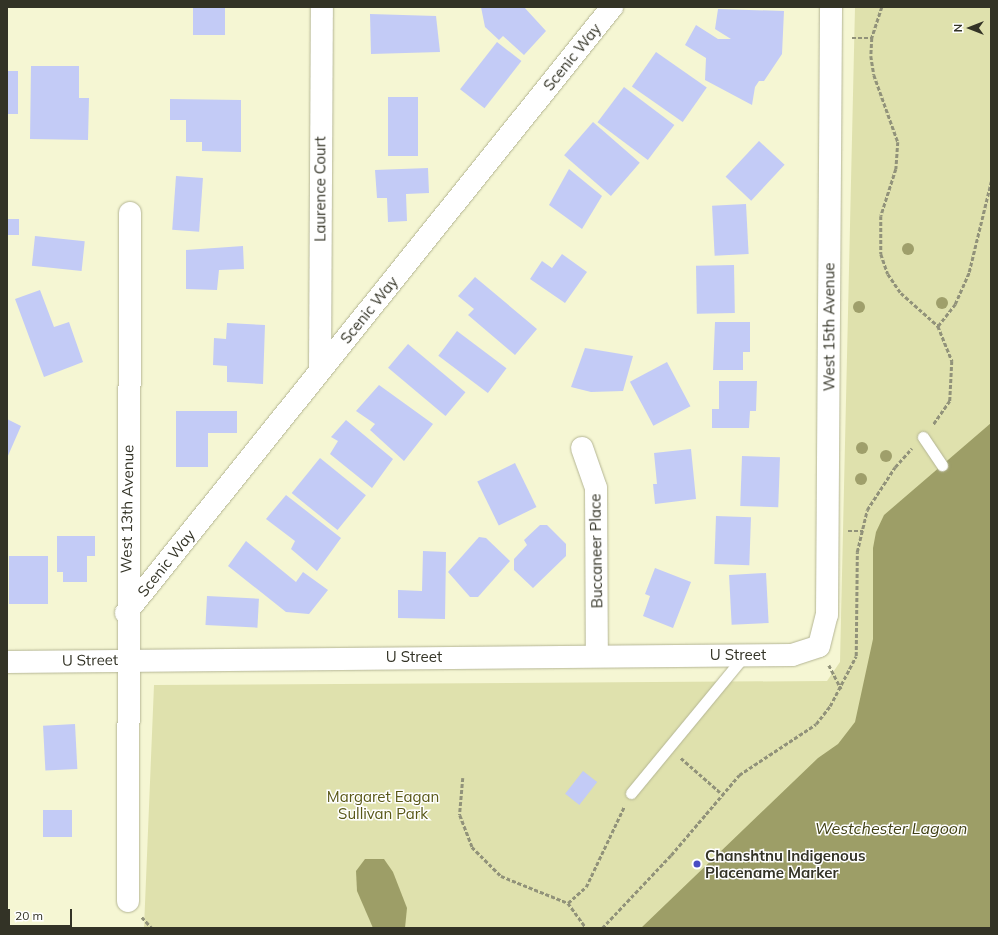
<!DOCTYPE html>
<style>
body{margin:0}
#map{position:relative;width:998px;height:935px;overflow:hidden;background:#f5f6d3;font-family:Mulish,sans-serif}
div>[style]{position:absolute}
.green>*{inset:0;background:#dfe1ad}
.water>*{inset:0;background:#9d9e67}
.building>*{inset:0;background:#c3cbf6;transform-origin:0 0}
.path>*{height:2.5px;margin-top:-1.25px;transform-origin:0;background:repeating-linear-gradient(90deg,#91927a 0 4px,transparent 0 6px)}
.roads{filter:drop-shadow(0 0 1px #b4b594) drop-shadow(0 0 1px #b4b594)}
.lane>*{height:11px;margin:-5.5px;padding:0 5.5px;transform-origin:5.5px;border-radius:5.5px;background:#fff}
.street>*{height:22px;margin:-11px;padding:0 11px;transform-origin:11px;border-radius:11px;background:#fff}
.trees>*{width:12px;height:12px;margin:-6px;border-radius:50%;background:#9f9f6b}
.dots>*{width:11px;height:11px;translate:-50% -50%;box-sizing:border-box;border:2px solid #fff;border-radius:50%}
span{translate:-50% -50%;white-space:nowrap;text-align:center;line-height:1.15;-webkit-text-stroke:3px #fff;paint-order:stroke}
.street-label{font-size:15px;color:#333326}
.park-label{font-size:15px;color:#585716}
.poi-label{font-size:15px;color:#333326;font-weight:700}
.left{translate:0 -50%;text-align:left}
.water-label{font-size:16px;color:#414115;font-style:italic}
.frame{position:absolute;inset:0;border:8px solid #333326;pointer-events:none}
.north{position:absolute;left:950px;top:8px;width:40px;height:40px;-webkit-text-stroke:3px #fff;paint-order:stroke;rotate:270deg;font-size:11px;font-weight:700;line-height:16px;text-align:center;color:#333326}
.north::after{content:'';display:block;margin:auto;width:14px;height:18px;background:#333326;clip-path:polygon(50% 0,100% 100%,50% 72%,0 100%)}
.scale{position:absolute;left:8px;top:909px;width:64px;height:18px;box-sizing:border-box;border:2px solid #333326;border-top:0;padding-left:5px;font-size:12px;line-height:14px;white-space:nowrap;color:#333326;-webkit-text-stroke:3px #fff;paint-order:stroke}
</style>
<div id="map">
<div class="green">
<i style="clip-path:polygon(855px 7px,991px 7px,991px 461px,897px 685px,766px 928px,144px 928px,154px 685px,827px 681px,840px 662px)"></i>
</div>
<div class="water">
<i style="clip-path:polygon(991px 423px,991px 928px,641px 928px,818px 758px,838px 744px,855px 722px,873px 639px,873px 548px,876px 532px,884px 515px)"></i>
<i style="clip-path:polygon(365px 859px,384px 859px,393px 872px,407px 908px,405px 928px,373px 928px,357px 891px,356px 871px)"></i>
</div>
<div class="building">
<i style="left:193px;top:7px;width:32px;height:28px"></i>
<i style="clip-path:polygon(481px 7px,524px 7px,546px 31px,524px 55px,503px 36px,499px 40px,485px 27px)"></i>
<i style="clip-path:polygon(718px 9px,784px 11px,782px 54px,764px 81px,759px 81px,755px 87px,752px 105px,705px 80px,706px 58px,685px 45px,696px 25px,718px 39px,731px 39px,715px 29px)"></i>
<i style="clip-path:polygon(370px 14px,436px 16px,440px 52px,371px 54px)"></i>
<i style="left:497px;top:42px;width:31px;height:60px;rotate:38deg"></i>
<i style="left:656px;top:52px;width:62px;height:42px;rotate:35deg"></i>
<i style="clip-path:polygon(31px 66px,79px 66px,79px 98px,89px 98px,88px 140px,30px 139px)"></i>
<i style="left:7px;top:71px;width:11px;height:43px"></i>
<i style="left:624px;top:87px;width:63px;height:44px;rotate:37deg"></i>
<i style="left:388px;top:97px;width:30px;height:59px"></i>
<i style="clip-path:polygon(170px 99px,241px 100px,241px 152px,202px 151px,202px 142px,186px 142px,186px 120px,170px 120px)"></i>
<i style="left:593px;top:122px;width:62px;height:44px;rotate:41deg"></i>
<i style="left:759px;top:141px;width:35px;height:49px;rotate:43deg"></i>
<i style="clip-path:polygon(428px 168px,429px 193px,406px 194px,407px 221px,388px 222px,387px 198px,377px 198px,375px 170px)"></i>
<i style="clip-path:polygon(569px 169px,602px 196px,582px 229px,549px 205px)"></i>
<i style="left:176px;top:176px;width:27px;height:54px;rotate:4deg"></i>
<i style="left:746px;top:204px;width:50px;height:34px;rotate:87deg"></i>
<i style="left:7px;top:219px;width:12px;height:16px"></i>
<i style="left:35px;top:236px;width:50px;height:30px;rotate:6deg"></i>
<i style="clip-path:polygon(243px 246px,244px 269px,219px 270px,217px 290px,186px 289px,186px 250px)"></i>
<i style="clip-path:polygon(562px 254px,587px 272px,565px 303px,530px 279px,542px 261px,552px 268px)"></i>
<i style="left:734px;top:265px;width:48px;height:38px;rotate:89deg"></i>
<i style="clip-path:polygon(475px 277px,537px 329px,515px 355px,468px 315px,474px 309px,458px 296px)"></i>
<i style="clip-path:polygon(40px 290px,54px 327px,69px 322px,83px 362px,44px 377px,15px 299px)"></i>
<i style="clip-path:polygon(715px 322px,750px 322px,750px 352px,743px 352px,743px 370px,713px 370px)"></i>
<i style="clip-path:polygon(227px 323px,265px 325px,263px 384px,227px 382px,227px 366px,213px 365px,214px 338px,226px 339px)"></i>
<i style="left:457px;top:331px;width:62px;height:31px;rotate:37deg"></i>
<i style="left:408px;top:344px;width:75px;height:31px;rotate:40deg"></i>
<i style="clip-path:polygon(585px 348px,633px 356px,623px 391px,591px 392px,571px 387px)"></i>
<i style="left:667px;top:362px;width:50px;height:42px;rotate:62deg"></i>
<i style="clip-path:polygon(719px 381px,757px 381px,756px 411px,750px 411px,749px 428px,712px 428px,712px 409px,719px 409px)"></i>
<i style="clip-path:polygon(379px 385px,433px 424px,404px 461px,370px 430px,375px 424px,356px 411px)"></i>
<i style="clip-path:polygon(176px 411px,237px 411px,237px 433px,208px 433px,208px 467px,176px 467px)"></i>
<i style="clip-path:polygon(7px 419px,21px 426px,7px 458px)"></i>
<i style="clip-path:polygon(346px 420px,393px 459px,372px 488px,330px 454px,338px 441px,331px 437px)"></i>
<i style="clip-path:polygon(691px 449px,696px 499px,655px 504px,653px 484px,657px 484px,654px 453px)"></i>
<i style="left:742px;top:456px;width:38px;height:50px;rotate:2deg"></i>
<i style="left:320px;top:458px;width:59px;height:45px;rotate:39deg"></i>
<i style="left:515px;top:463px;width:49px;height:42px;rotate:64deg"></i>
<i style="clip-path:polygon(286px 495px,341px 538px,317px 571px,291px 549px,295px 541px,266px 519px)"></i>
<i style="left:716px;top:516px;width:35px;height:48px;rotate:2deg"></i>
<i style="clip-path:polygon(540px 525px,547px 525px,566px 544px,566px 556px,533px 588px,514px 570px,514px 559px,527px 545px,524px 540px)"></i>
<i style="clip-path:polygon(57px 536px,95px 536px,95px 556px,87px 556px,87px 582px,63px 582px,63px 572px,57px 572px)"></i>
<i style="clip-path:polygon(479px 537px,486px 538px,510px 561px,478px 597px,470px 597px,448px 572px)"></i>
<i style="clip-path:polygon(246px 541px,296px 582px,303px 572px,328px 590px,309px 614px,286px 612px,228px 566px)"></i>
<i style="clip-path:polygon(423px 551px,446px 552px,445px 619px,398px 618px,398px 590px,422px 591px)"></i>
<i style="left:9px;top:556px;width:39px;height:48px"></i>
<i style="clip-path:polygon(655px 568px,691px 582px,673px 628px,643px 616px,650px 596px,645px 594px)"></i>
<i style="left:766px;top:573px;width:50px;height:37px;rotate:87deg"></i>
<i style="left:207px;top:596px;width:52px;height:29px;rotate:3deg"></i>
<i style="left:75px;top:724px;width:45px;height:32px;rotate:87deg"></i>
<i style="left:583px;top:771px;width:18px;height:29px;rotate:38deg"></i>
<i style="left:43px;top:810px;width:29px;height:27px"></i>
</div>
<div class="path">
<i style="left:882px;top:7px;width:33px;rotate:108deg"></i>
<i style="left:872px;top:38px;width:18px;rotate:93deg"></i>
<i style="left:871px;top:56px;width:19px;rotate:81deg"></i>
<i style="left:874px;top:75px;width:71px;rotate:70.3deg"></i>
<i style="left:898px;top:142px;width:27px;rotate:94deg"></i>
<i style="left:896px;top:169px;width:49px;rotate:107.7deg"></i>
<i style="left:881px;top:216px;width:38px;rotate:90deg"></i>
<i style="left:881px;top:254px;width:21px;rotate:71deg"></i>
<i style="left:888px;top:274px;width:23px;rotate:56deg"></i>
<i style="left:901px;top:293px;width:50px;rotate:41.7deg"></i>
<i style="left:938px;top:326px;width:38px;rotate:68deg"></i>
<i style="left:952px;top:361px;width:40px;rotate:92.9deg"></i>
<i style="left:950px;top:401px;width:29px;rotate:125deg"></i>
<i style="left:852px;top:38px;width:20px"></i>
<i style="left:938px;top:326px;width:28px;rotate:-52deg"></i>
<i style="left:955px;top:304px;width:35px;rotate:-66deg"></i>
<i style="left:969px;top:272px;width:93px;rotate:-76.3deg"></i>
<i style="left:848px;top:531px;width:15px"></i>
<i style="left:829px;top:665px;width:27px;rotate:63deg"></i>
<i style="left:681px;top:758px;width:53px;rotate:41.2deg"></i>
<i style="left:463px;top:778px;width:37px;rotate:95deg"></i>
<i style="left:460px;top:815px;width:34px;rotate:69deg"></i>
<i style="left:472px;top:847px;width:41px;rotate:45deg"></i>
<i style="left:501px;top:876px;width:72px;rotate:21.9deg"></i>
<i style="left:568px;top:903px;width:24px;rotate:-42deg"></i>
<i style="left:586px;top:887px;width:89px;rotate:-64.6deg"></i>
<i style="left:568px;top:903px;width:31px;rotate:54deg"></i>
<i style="left:142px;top:917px;width:15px;rotate:48deg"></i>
<i style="left:602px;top:928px;width:100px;rotate:-46.6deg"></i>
<i style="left:671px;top:855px;width:105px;rotate:-49.6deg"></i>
<i style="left:739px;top:775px;width:92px;rotate:-33.5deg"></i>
<i style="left:816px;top:724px;width:23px;rotate:-52deg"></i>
<i style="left:830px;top:706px;width:56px;rotate:-62.5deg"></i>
<i style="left:856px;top:656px;width:104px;rotate:-89.4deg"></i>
<i style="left:857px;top:552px;width:43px;rotate:-76.6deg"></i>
<i style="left:867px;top:510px;width:51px;rotate:-56.9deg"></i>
<i style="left:895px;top:467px;width:25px;rotate:-48deg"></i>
</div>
<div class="roads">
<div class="lane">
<i style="left:923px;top:437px;width:34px;rotate:56deg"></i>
<i style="left:631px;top:793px;width:178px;rotate:-50.5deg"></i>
</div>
<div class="street">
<i style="left:320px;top:370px;width:363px;rotate:-89.7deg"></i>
<i style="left:582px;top:448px;width:42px;rotate:70.7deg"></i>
<i style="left:596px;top:488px;width:168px;rotate:89.7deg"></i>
<i style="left:126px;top:613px;width:777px;rotate:-51.27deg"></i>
<i style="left:7px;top:662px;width:785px;rotate:-0.51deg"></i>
<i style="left:792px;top:655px;width:28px;rotate:-18deg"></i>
<i style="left:819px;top:646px;width:32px;rotate:-76deg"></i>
<i style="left:827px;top:615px;width:608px;rotate:-89.62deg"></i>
<i style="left:128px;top:901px;width:688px;rotate:-89.83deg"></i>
</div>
</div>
<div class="trees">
<i style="left:908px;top:249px"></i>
<i style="left:942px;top:303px"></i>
<i style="left:859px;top:307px"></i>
<i style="left:862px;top:448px"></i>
<i style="left:886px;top:456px"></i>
<i style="left:861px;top:479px"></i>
</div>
<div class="dots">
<i style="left:697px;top:864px;background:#494dc3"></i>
</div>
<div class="street-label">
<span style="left:572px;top:57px;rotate:-51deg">Scenic Way</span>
<span style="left:320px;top:189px;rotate:-90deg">Laurence Court</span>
<span style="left:369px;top:310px;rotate:-51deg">Scenic Way</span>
<span style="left:829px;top:327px;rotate:-90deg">West 15th Avenue</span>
<span style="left:127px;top:509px;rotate:-89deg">West 13th Avenue</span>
<span style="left:596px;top:551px;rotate:-91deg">Buccaneer Place</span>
<span style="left:166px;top:563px;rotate:-51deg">Scenic Way</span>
<span style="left:738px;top:655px">U Street</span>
<span style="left:414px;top:657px">U Street</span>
<span style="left:90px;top:660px;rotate:-1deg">U Street</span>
</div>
<div class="park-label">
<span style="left:383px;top:805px">Margaret Eagan<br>Sullivan Park</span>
</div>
<div class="poi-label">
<span class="left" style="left:705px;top:864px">Chanshtnu Indigenous<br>Placename Marker</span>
</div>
<div class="water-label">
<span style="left:891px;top:828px">Westchester Lagoon</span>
</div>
<div class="frame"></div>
<div class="north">N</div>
<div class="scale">20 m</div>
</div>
